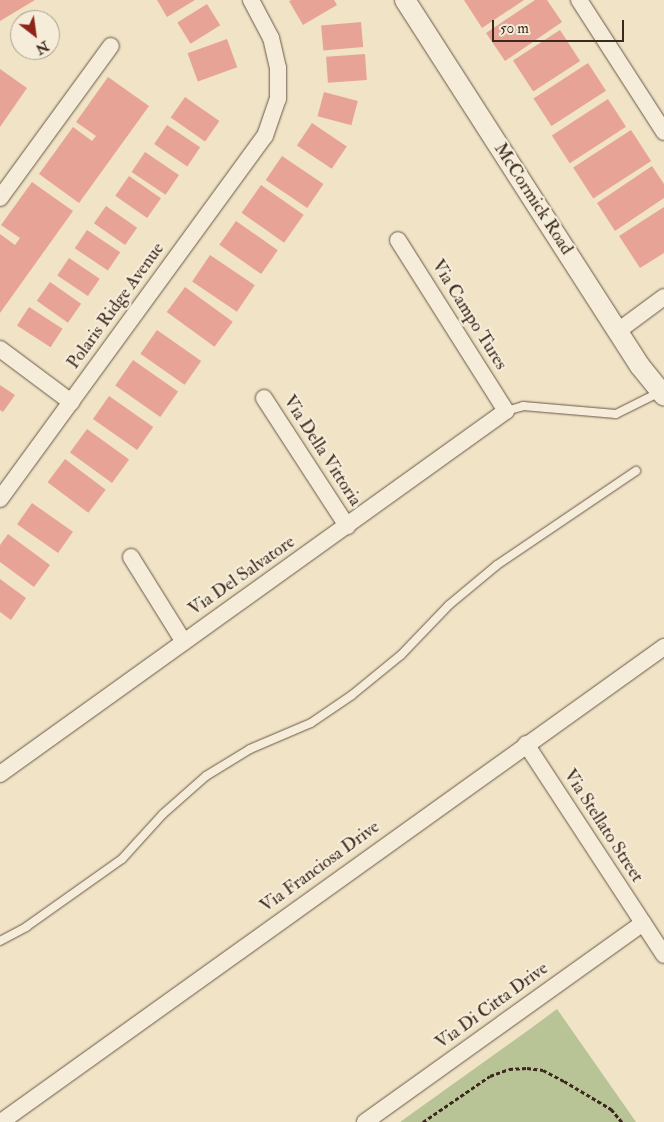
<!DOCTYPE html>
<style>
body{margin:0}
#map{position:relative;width:664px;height:1122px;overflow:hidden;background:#f0e3c6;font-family:"IM FELL Double Pica",serif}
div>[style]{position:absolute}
.green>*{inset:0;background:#b8c496}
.building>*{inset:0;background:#e7a496;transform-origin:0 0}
.path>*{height:3px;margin-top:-1.5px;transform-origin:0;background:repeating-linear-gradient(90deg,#3d281d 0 4px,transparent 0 6.5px)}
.roads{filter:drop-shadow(0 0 1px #6a5747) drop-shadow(0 0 1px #6a5747)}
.service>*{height:8px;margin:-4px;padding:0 4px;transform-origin:4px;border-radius:4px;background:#f5edda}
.minor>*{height:16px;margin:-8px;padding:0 8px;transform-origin:8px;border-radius:8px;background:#f5edda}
.tertiary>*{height:20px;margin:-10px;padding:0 10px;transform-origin:10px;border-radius:10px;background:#f5edda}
span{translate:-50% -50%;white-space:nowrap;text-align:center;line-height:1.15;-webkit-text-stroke:4.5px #f5edda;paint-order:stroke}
.street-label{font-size:18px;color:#3d281d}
.north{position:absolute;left:10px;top:10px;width:50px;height:50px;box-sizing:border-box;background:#f5edda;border:1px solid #ab9e8e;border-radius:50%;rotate:150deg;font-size:14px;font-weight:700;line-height:20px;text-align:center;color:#3d281d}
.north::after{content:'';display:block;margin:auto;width:18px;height:22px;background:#8f2418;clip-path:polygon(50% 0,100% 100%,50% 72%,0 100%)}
.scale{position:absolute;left:492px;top:20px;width:132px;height:22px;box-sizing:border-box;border:2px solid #3d281d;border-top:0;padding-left:6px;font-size:15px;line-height:18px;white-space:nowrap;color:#3d281d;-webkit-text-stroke:4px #f5edda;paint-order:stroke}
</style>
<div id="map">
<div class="green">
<i style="clip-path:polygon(557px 1009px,636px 1122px,400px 1122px,530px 1029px)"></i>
</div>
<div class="building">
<i style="clip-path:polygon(0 0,35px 0,0 21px)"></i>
<i style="clip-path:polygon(157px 0,195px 0,167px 17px)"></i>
<i style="clip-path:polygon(292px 0,334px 0,337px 5px,303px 25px,289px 1px)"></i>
<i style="clip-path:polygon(464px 0,524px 0,482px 28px)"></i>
<i style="clip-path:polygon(535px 0,547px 0,562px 22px,505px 61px,486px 33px)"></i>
<i style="left:207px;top:4px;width:25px;height:35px;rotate:58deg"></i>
<i style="left:361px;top:22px;width:25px;height:40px;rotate:85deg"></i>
<i style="left:560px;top:30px;width:37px;height:56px;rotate:57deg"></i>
<i style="left:227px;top:39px;width:30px;height:42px;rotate:70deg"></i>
<i style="left:365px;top:54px;width:26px;height:39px;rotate:86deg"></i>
<i style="left:588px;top:63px;width:33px;height:65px;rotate:57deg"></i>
<i style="clip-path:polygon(0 69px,27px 88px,0 127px)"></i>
<i style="clip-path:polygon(108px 77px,149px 106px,79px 203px,39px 174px,73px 127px,92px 141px,96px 136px,76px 122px)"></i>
<i style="left:324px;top:92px;width:35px;height:25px;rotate:15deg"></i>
<i style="left:185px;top:97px;width:42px;height:25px;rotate:35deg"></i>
<i style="left:608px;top:99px;width:33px;height:67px;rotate:57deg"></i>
<i style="left:312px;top:123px;width:42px;height:27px;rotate:34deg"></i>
<i style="left:167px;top:125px;width:40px;height:23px;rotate:34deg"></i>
<i style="left:631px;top:130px;width:37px;height:69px;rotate:57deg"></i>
<i style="left:145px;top:152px;width:41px;height:24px;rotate:34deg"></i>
<i style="left:282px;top:156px;width:50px;height:29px;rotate:34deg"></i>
<i style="clip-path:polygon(652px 166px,664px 184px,664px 198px,615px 231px,597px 203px)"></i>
<i style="left:129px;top:176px;width:39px;height:24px;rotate:35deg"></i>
<i style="clip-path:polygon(32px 182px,73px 211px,0 313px,0 234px,15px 245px,20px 238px,1px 225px)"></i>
<i style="left:261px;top:185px;width:52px;height:34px;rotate:35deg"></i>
<i style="left:106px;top:206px;width:38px;height:21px;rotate:35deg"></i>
<i style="clip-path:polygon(664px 207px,664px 253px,640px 268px,619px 236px)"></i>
<i style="left:236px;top:221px;width:51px;height:29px;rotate:35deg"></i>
<i style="left:87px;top:230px;width:40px;height:22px;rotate:34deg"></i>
<i style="left:210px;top:255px;width:54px;height:32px;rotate:34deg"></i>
<i style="left:69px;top:258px;width:37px;height:21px;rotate:34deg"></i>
<i style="left:50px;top:282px;width:38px;height:23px;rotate:35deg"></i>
<i style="left:185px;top:287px;width:59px;height:31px;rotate:36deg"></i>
<i style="left:29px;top:307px;width:40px;height:22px;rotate:33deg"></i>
<i style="left:157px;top:330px;width:54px;height:29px;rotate:35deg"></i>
<i style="left:133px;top:360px;width:55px;height:31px;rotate:35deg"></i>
<i style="clip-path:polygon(0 385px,15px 395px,3px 412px,0 410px)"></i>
<i style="left:109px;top:396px;width:54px;height:28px;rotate:35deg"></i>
<i style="left:87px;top:429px;width:52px;height:29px;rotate:36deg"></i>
<i style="left:65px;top:459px;width:51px;height:29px;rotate:37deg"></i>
<i style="left:32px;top:503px;width:50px;height:26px;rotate:35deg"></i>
<i style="clip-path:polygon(8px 534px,50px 565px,34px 587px,0 562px,0 545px)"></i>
<i style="clip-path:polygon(0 579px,26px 598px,11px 620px,0 612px)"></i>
</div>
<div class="path">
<i style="left:423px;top:1122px;width:81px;rotate:-34.5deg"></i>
<i style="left:490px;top:1076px;width:20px;rotate:-20deg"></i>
<i style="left:509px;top:1069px;width:18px;rotate:-3deg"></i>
<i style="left:527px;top:1068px;width:16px;rotate:7deg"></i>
<i style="left:543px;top:1070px;width:24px;rotate:28deg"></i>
<i style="left:564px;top:1081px;width:55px;rotate:30.8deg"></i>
<i style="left:611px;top:1109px;width:17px;rotate:50deg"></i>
</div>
<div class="roads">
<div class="service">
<i style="left:506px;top:411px;width:18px;rotate:-16deg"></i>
<i style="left:523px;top:406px;width:93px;rotate:4.9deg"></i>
<i style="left:616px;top:414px;width:49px;rotate:-26.6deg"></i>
<i style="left:0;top:941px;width:30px;rotate:-28deg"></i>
<i style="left:26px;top:927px;width:118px;rotate:-35.3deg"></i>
<i style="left:122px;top:859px;width:61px;rotate:-47.7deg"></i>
<i style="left:163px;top:814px;width:57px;rotate:-41.5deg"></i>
<i style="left:206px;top:776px;width:52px;rotate:-31.5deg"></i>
<i style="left:250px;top:749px;width:66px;rotate:-23.1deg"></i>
<i style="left:311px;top:723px;width:50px;rotate:-34.3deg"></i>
<i style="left:352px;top:695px;width:63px;rotate:-39.2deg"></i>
<i style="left:401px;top:655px;width:69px;rotate:-46.2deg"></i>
<i style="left:449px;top:605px;width:62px;rotate:-39.8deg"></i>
<i style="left:497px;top:565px;width:168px;rotate:-34.1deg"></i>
</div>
<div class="minor">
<i style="left:579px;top:0;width:157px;rotate:57.2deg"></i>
<i style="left:0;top:198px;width:188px;rotate:-53.9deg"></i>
<i style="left:618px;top:331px;width:57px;rotate:-36.5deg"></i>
<i style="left:0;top:349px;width:89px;rotate:36.7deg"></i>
<i style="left:264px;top:398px;width:153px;rotate:57deg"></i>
<i style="left:0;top:499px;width:449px;rotate:-53.9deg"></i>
<i style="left:265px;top:136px;width:39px;rotate:-71deg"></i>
<i style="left:278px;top:99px;width:31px;rotate:-90deg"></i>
<i style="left:278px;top:68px;width:31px;rotate:-103deg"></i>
<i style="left:271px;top:38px;width:43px;rotate:-117.8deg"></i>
<i style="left:131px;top:557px;width:100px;rotate:58.1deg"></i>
<i style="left:526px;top:744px;width:252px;rotate:56.8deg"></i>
<i style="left:0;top:774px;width:623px;rotate:-35.66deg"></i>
<i style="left:506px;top:411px;width:202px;rotate:-122.3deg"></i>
<i style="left:1px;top:1122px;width:816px;rotate:-35.62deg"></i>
<i style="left:365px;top:1122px;width:342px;rotate:-35.6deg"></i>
</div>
<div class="tertiary">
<i style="left:405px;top:0;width:435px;rotate:57.3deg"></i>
<i style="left:640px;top:366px;width:38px;rotate:51deg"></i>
</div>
</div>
<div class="street-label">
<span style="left:533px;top:199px;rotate:57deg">McCormick Road</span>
<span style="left:116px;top:306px;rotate:-54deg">Polaris Ridge Avenue</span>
<span style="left:469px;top:315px;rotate:58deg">Via Campo Tures</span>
<span style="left:322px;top:451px;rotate:57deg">Via Della Vittoria</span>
<span style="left:242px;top:576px;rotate:-35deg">Via Del Salvatore</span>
<span style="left:603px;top:826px;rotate:57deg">Via Stellato Street</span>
<span style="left:320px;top:867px;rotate:-36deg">Via Franciosa Drive</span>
<span style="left:492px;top:1006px;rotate:-36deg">Via Di Citta Drive</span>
</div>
<div class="north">N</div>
<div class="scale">50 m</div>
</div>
